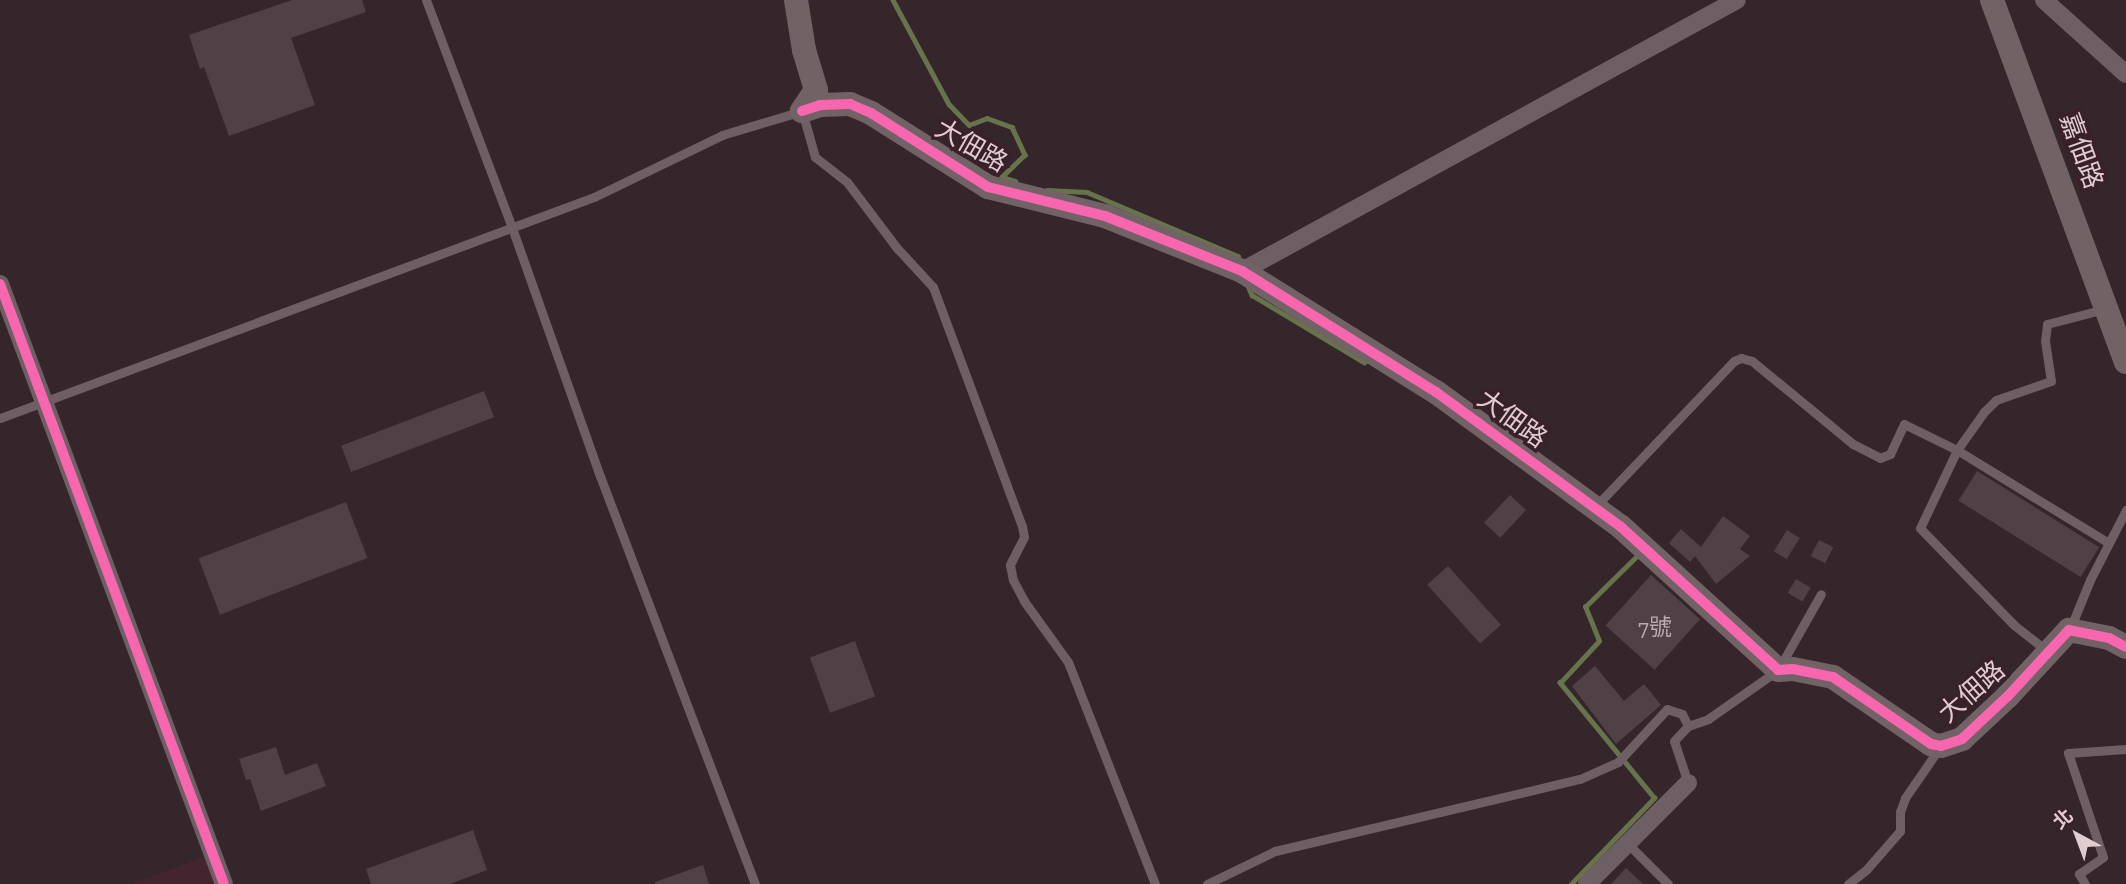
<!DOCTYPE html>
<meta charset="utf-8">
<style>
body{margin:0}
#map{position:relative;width:2126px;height:884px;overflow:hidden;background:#34262b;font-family:"Zilla Slab","Noto Sans TC",serif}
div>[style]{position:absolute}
.built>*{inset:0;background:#44252f}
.stream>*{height:4.5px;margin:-2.25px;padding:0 2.25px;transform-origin:2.25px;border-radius:2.25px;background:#67734b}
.building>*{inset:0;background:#504146;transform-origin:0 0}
.lane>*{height:9px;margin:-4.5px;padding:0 4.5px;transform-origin:4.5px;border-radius:4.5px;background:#6d5f63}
.street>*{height:18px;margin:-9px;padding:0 9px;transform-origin:9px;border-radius:9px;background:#6d5f63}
.secondary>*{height:24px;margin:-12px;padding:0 12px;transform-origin:12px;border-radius:12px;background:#716266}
.cycleway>*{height:10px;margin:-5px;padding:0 5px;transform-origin:5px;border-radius:5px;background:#f766af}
span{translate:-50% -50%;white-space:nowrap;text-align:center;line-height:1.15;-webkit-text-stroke:7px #3a2029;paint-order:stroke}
.number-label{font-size:23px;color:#bbaaaf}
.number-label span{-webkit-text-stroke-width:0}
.street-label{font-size:26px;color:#dfcdd2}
.north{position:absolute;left:2042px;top:800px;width:70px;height:70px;-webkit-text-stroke:5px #3a2029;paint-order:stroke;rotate:319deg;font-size:19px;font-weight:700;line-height:28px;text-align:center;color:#dfcdd2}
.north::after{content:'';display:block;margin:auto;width:24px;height:32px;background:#dfcdd2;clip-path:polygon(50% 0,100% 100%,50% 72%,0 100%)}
</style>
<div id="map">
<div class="built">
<i style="clip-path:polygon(214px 853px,224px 879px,209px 884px,131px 884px)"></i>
</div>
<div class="stream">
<i style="left:893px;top:0;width:118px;rotate:61.7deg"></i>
<i style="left:949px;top:104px;width:29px;rotate:46deg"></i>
<i style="left:969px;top:125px;width:19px;rotate:-21deg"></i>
<i style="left:987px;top:118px;width:27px;rotate:20deg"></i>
<i style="left:1012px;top:127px;width:31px;rotate:65deg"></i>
<i style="left:1025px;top:155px;width:32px;rotate:136deg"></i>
<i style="left:1002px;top:177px;width:14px;rotate:17deg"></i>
<i style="left:1047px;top:190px;width:40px;rotate:2.9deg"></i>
<i style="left:1087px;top:192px;width:164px;rotate:23deg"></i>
<i style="left:1238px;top:256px;width:4px;rotate:76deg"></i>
<i style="left:1249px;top:288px;width:8px;rotate:67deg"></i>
<i style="left:1252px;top:295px;width:131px;rotate:30.9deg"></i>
<i style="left:1571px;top:884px;width:120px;rotate:-46deg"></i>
<i style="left:1654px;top:798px;width:149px;rotate:-129.3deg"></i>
<i style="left:1560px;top:683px;width:57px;rotate:-47.1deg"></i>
<i style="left:1599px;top:641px;width:37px;rotate:-112deg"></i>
<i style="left:1585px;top:607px;width:76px;rotate:-44.5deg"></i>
</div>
<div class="building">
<i style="clip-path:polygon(292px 0,362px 0,366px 12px,291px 38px,315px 105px,229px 136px,204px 67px,200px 69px,189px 35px)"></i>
<i style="left:484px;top:391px;width:28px;height:153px;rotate:69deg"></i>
<i style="left:1977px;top:471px;width:144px;height:35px;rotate:32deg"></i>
<i style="left:1510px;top:495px;width:22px;height:38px;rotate:43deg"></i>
<i style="left:346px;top:502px;width:60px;height:158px;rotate:69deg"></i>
<i style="clip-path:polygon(1723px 516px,1750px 536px,1740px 549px,1750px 556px,1716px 584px,1695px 556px,1690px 562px,1669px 543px,1681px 529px,1701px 547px)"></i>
<i style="left:1787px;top:530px;width:15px;height:25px;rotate:32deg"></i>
<i style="left:1819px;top:540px;width:16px;height:18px;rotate:27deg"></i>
<i style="left:1448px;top:566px;width:79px;height:28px;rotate:48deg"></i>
<i style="left:1651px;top:575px;width:66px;height:68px;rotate:42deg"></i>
<i style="left:1796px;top:579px;width:17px;height:16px;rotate:31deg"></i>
<i style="left:855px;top:641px;width:59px;height:48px;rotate:70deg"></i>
<i style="clip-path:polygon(1595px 666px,1624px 701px,1644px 684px,1661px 705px,1616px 744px,1572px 686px)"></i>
<i style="clip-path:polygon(276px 747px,285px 775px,317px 763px,326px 786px,261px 811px,250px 779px,246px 780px,239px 759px)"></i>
<i style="clip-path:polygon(473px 830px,487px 870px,450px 884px,371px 884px,366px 869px)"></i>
<i style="clip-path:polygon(703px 865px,709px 884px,655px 884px,655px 882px)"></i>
<i style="clip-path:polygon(1626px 868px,1643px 884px,1611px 884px)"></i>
</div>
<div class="lane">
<i style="left:426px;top:0;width:241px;rotate:69.3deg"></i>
<i style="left:511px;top:225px;width:266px;rotate:70.5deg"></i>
<i style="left:600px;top:476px;width:436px;rotate:69.2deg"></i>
<i style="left:0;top:418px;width:634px;rotate:-20.41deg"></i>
<i style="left:594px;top:197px;width:142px;rotate:-25.8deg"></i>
<i style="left:722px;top:135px;width:84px;rotate:-16.7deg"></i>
<i style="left:802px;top:111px;width:48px;rotate:74.2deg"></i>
<i style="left:815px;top:157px;width:41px;rotate:38deg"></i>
<i style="left:847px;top:182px;width:83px;rotate:52.9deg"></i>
<i style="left:897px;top:248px;width:53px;rotate:47.3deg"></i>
<i style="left:933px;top:287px;width:255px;rotate:69.6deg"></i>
<i style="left:1022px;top:526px;width:11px;rotate:80deg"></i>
<i style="left:1024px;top:537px;width:31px;rotate:117deg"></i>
<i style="left:1010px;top:565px;width:15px;rotate:79deg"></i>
<i style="left:1013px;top:580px;width:24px;rotate:62deg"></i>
<i style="left:1024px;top:601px;width:75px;rotate:54.2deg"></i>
<i style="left:1068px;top:662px;width:238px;rotate:68.6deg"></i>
<i style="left:1595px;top:507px;width:202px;rotate:-46.4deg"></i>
<i style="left:1734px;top:361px;width:8px;rotate:-23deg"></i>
<i style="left:1741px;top:358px;width:11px;rotate:15deg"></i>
<i style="left:1752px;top:361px;width:131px;rotate:39.4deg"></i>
<i style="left:1853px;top:444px;width:30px;rotate:27deg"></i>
<i style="left:1880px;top:458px;width:11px;rotate:-22deg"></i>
<i style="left:1890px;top:454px;width:33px;rotate:-65deg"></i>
<i style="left:1904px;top:424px;width:59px;rotate:26.1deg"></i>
<i style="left:1957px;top:450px;width:178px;rotate:31.5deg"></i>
<i style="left:2070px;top:629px;width:53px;rotate:-67.8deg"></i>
<i style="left:2090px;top:580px;width:79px;rotate:-62.8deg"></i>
<i style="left:2047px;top:651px;width:42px;rotate:-141.8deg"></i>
<i style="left:2014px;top:625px;width:135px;rotate:-134.1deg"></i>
<i style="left:1920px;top:528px;width:86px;rotate:-64.6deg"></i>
<i style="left:1957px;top:450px;width:47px;rotate:-54.6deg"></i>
<i style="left:1984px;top:412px;width:17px;rotate:-45deg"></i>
<i style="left:1996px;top:400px;width:58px;rotate:-19.1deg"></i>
<i style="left:2051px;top:381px;width:40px;rotate:-98.5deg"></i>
<i style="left:2045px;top:341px;width:17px;rotate:-83deg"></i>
<i style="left:2047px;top:324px;width:59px;rotate:-14.7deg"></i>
<i style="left:1688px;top:783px;width:44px;rotate:-108.4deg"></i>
<i style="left:1674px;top:741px;width:21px;rotate:-47deg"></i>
<i style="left:1688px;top:726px;width:21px;rotate:-19deg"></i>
<i style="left:1708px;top:719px;width:85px;rotate:-35deg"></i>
<i style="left:1778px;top:670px;width:87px;rotate:-60.5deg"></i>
<i style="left:1627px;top:843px;width:58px;rotate:45deg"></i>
<i style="left:1207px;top:884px;width:76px;rotate:-25.9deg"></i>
<i style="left:1275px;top:851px;width:313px;rotate:-13.3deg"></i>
<i style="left:1580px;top:779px;width:42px;rotate:-24.1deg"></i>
<i style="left:1618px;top:762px;width:72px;rotate:-47.2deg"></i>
<i style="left:1667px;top:709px;width:16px;rotate:18deg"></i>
<i style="left:1682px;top:714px;width:13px;rotate:63deg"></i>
<i style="left:1848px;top:884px;width:23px;rotate:-38deg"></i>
<i style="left:1866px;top:870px;width:52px;rotate:-48.9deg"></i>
<i style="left:1900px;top:831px;width:19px;rotate:-90deg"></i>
<i style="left:1900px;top:812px;width:15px;rotate:-70deg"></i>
<i style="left:1905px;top:798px;width:62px;rotate:-55.5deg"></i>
<i style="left:2085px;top:884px;width:12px;rotate:-121deg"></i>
<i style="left:2079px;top:874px;width:29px;rotate:-35deg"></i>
<i style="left:2103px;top:857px;width:110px;rotate:-108.6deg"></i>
<i style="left:2068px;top:753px;width:58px;rotate:-3.9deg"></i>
</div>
<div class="street">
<i style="left:2044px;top:0;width:110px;rotate:42.1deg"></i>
<i style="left:1242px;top:271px;width:564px;rotate:-28.7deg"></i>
<i style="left:0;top:284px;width:640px;rotate:69.53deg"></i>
<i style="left:1587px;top:884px;width:143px;rotate:-45deg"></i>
</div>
<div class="secondary">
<i style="left:796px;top:0;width:51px;rotate:80.9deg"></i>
<i style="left:804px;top:50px;width:42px;rotate:73.3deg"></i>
<i style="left:816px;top:90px;width:25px;rotate:124deg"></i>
<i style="left:1992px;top:0;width:386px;rotate:69.7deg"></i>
<i style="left:802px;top:111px;width:19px;rotate:-18deg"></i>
<i style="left:820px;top:105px;width:30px;rotate:-2deg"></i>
<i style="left:850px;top:104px;width:23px;rotate:23deg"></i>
<i style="left:871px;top:113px;width:138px;rotate:32.3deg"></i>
<i style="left:988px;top:187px;width:121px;rotate:13.9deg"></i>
<i style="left:1105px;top:216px;width:148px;rotate:21.9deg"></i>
<i style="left:1242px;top:271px;width:229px;rotate:32deg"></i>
<i style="left:1436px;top:392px;width:228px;rotate:36.1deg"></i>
<i style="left:1620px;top:526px;width:214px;rotate:42.3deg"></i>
<i style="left:1778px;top:670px;width:15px;rotate:-4deg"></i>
<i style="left:1793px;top:669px;width:41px;rotate:11.3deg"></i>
<i style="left:1833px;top:677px;width:119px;rotate:34.4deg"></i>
<i style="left:1931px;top:744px;width:10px;rotate:11deg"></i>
<i style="left:1941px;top:746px;width:22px;rotate:-18deg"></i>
<i style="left:1962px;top:739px;width:63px;rotate:-43.1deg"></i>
<i style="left:2008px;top:696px;width:90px;rotate:-47.3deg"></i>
<i style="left:2069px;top:630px;width:41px;rotate:11.3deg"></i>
<i style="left:2109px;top:638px;width:19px;rotate:28deg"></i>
</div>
<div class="cycleway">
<i style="left:802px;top:111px;width:19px;rotate:-18deg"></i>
<i style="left:820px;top:105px;width:30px;rotate:-2deg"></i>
<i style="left:850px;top:104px;width:23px;rotate:23deg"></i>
<i style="left:871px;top:113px;width:138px;rotate:32.3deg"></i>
<i style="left:988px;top:187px;width:121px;rotate:13.9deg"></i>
<i style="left:1105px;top:216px;width:148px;rotate:21.9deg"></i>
<i style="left:1242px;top:271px;width:229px;rotate:32deg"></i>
<i style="left:1436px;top:392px;width:228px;rotate:36.1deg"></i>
<i style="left:1620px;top:526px;width:214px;rotate:42.3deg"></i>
<i style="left:1778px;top:670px;width:15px;rotate:-4deg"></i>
<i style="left:1793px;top:669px;width:41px;rotate:11.3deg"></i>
<i style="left:1833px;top:677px;width:119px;rotate:34.4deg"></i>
<i style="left:1931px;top:744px;width:10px;rotate:11deg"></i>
<i style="left:1941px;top:746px;width:22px;rotate:-18deg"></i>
<i style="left:1962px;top:739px;width:63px;rotate:-43.1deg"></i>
<i style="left:2008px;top:696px;width:90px;rotate:-47.3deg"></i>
<i style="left:2069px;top:630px;width:41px;rotate:11.3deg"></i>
<i style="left:2109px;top:638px;width:19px;rotate:28deg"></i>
<i style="left:0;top:284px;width:640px;rotate:69.53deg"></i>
</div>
<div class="number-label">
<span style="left:1655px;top:627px">7號</span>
</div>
<div class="street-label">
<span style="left:971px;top:146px;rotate:30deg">大佃路</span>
<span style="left:2081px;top:151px;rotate:70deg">嘉佃路</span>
<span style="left:1512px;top:419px;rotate:36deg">大佃路</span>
<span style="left:1972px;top:692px;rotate:-41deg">大佃路</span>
</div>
<div class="north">北</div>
</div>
